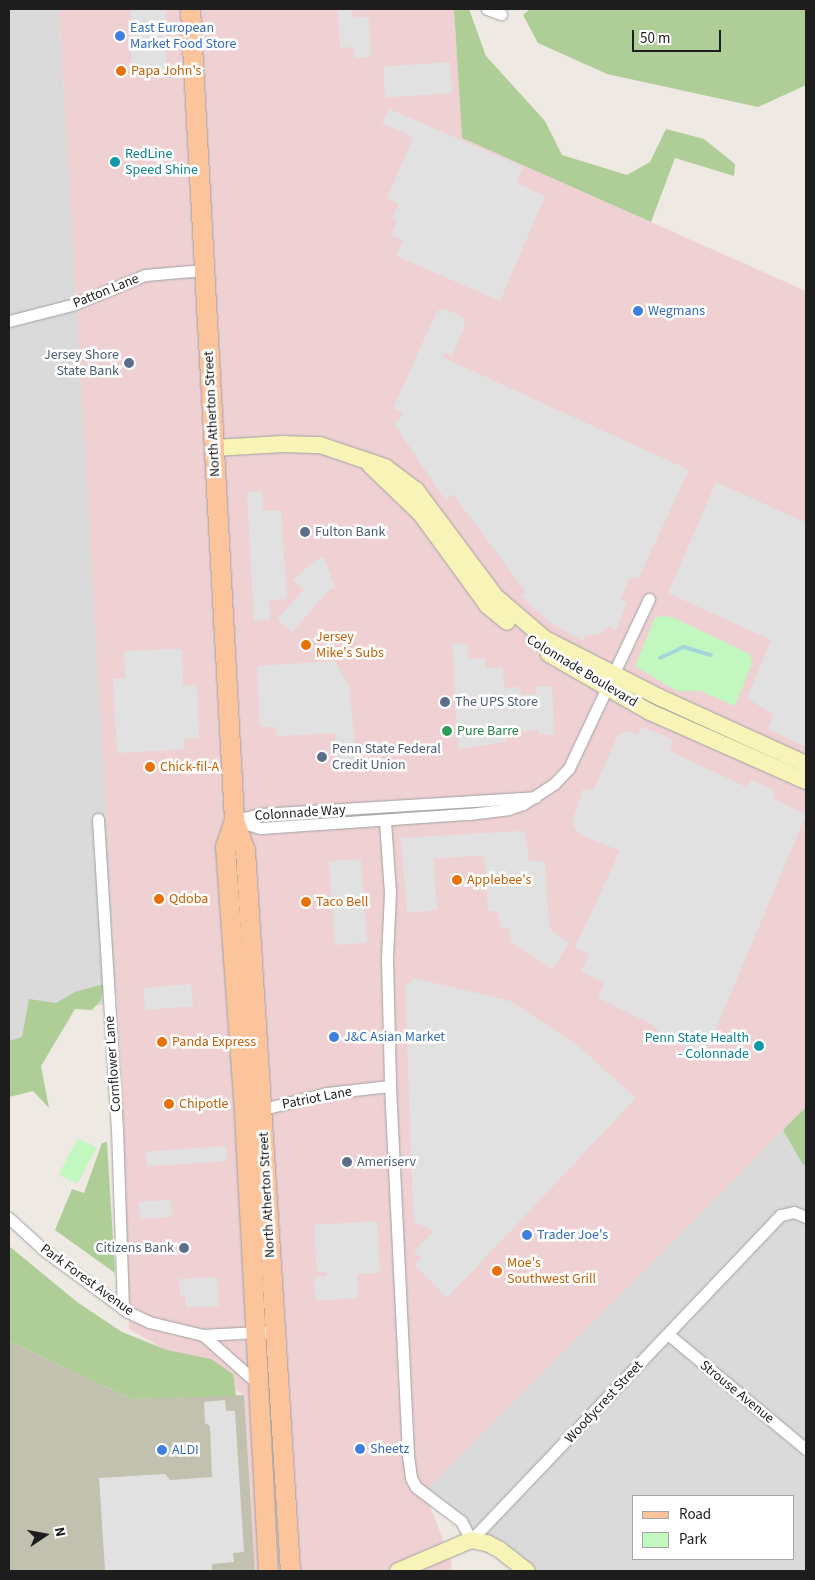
<!DOCTYPE html>
<style>
body{margin:0}
#map{position:relative;width:815px;height:1580px;overflow:hidden;background:#eee9e2;font-family:"Source Sans 3",sans-serif}
div>[style]{position:absolute}
.residential>*{inset:0;background:#dbdada}
.commercial>*{inset:0;background:#efd1d4}
.construction>*{inset:0;background:#c2c0ae}
.forest>*{inset:0;background:#afcd97}
.park>*{inset:0;background:#c2f8bf;transform-origin:0 0}
.parking>*{inset:0;background:#e1e1e1;transform-origin:0 0}
.stream>*{height:4px;margin:-2px;padding:0 2px;transform-origin:2px;border-radius:2px;background:#a3d6db}
.roads{filter:drop-shadow(0 0 1px #a1a1a1) drop-shadow(0 0 1px #a1a1a1)}
.street>*{height:11px;margin:-5.5px;padding:0 5.5px;transform-origin:5.5px;border-radius:5.5px;background:#fff}
.secondary>*{height:16px;margin:-8px;padding:0 8px;transform-origin:8px;border-radius:8px;background:#f8f3b6}
.primary>*{height:19px;margin:-9.5px;padding:0 9.5px;transform-origin:9.5px;border-radius:9.5px;background:#fbc49b}
.dots>*{width:14px;height:14px;translate:-50% -50%;box-sizing:border-box;border:2px solid #fff;border-radius:50%}
span{translate:-50% -50%;white-space:nowrap;text-align:center;line-height:1.15;-webkit-text-stroke:5px #fff;paint-order:stroke}
.shop-label{font-size:14px;color:#366cbe}
.left{translate:0 -50%;text-align:left}
.food-label{font-size:14px;color:#c56008}
.culture-label{font-size:14px;color:#0d838f}
.right{translate:-100% -50%;text-align:right}
.street-label{font-size:14px;color:#1d1d1d}
.service-label{font-size:14px;color:#4e5e75}
.leisure-label{font-size:14px;color:#27864d}
.frame{position:absolute;inset:0;border:10px solid #1d1d1d;pointer-events:none}
.legend{position:absolute;left:632px;top:1495px;width:162px;height:65px;box-sizing:border-box;background:#fff;border:1px solid #a5a5a5;margin:0;padding:6px 9px;list-style:none;font-size:15px;color:#1d1d1d}
.legend li{display:flex;align-items:center;gap:10px;height:25px}
.legend b{width:25px;border:1px solid #a5a5a5}
.north{position:absolute;left:20px;top:1510px;width:50px;height:50px;-webkit-text-stroke:4px #fff;paint-order:stroke;rotate:78deg;font-size:14px;font-weight:700;line-height:20px;text-align:center;color:#1d1d1d}
.north::after{content:'';display:block;margin:auto;width:18px;height:22px;background:#1d1d1d;clip-path:polygon(50% 0,100% 100%,50% 72%,0 100%)}
.scale{position:absolute;left:632px;top:30px;width:89px;height:22px;box-sizing:border-box;border:2px solid #1d1d1d;border-top:0;padding-left:6px;font-size:15px;line-height:18px;white-space:nowrap;color:#1d1d1d;-webkit-text-stroke:4px #fff;paint-order:stroke}
</style>
<div id="map">
<div class="residential">
<i style="clip-path:polygon(9px 9px,59px 9px,117px 992px,103px 1005px,66px 1009px,9px 1074px)"></i>
<i style="clip-path:polygon(evenodd,806px 1107px,806px 1571px,527px 1571px,424px 1492px,806px 1107px,634px 1496px,794px 1496px,794px 1559px,634px 1559px,634px 1496px)"></i>
</div>
<div class="commercial">
<i style="clip-path:polygon(59px 9px,454px 9px,462px 138px,806px 291px,806px 1107px,424px 1492px,451px 1559px,452px 1571px,255px 1571px,244px 1395px,129px 1329px,121px 1068px)"></i>
</div>
<div class="construction">
<i style="clip-path:polygon(9px 1341px,131px 1399px,244px 1395px,255px 1571px,9px 1571px)"></i>
</div>
<div class="forest">
<i style="clip-path:polygon(454px 9px,469px 9px,486px 56px,545px 121px,562px 155px,627px 175px,650px 162px,666px 129px,704px 139px,735px 164px,734px 176px,675px 158px,651px 222px,462px 138px)"></i>
<i style="clip-path:polygon(530px 9px,806px 9px,806px 85px,758px 107px,607px 74px,538px 43px,523px 15px)"></i>
<i style="clip-path:polygon(104px 984px,101px 1000px,92px 1010px,75px 1009px,41px 1066px,49px 1108px,33px 1091px,9px 1097px,9px 1041px,22px 1037px,29px 999px,56px 1003px,75px 992px)"></i>
<i style="clip-path:polygon(806px 1107px,806px 1164px,803px 1165px,783px 1130px)"></i>
<i style="clip-path:polygon(107px 1142px,115px 1273px,55px 1230px,72px 1189px,84px 1193px,102px 1143px)"></i>
<i style="clip-path:polygon(9px 1246px,77px 1302px,122px 1332px,167px 1350px,211px 1359px,233px 1374px,236px 1396px,131px 1399px,9px 1341px)"></i>
</div>
<div class="park">
<i style="clip-path:polygon(662px 616px,672px 617px,750px 654px,752px 663px,735px 706px,701px 691px,677px 691px,635px 666px,655px 618px)"></i>
<i style="left:78px;top:1138px;width:21px;height:41px;rotate:28deg"></i>
</div>
<div class="parking">
<i style="left:131px;top:9px;width:35px;height:68px"></i>
<i style="clip-path:polygon(338px 9px,352px 9px,353px 18px,369px 17px,371px 57px,355px 58px,354px 47px,340px 48px)"></i>
<i style="left:450px;top:62px;width:31px;height:67px;rotate:86deg"></i>
<i style="clip-path:polygon(389px 109px,523px 167px,516px 183px,545px 196px,500px 301px,396px 256px,403px 240px,391px 235px,397px 221px,392px 218px,399px 204px,387px 198px,413px 137px,382px 123px)"></i>
<i style="clip-path:polygon(445px 309px,463px 317px,465px 326px,452px 356px,444px 353px,442px 357px,689px 470px,638px 579px,630px 577px,620px 600px,627px 603px,616px 630px,608px 626px,599px 635px,586px 635px,583px 641px,549px 622px,522px 596px,525px 591px,453px 494px,445px 500px,394px 423px,402px 417px,402px 413px,393px 408px,437px 311px)"></i>
<i style="clip-path:polygon(716px 482px,806px 523px,806px 747px,768px 729px,773px 715px,747px 698px,771px 640px,668px 593px)"></i>
<i style="clip-path:polygon(262px 491px,263px 511px,281px 510px,287px 599px,269px 600px,270px 620px,254px 621px,247px 492px)"></i>
<i style="clip-path:polygon(324px 557px,335px 588px,330px 589px,292px 632px,277px 619px,304px 590px,293px 580px,313px 562px)"></i>
<i style="clip-path:polygon(467px 643px,468px 659px,485px 658px,486px 668px,503px 667px,504px 688px,520px 687px,521px 695px,536px 694px,535px 687px,552px 686px,554px 734px,539px 735px,538px 730px,507px 732px,507px 742px,458px 749px,452px 644px)"></i>
<i style="clip-path:polygon(182px 649px,183px 685px,197px 685px,199px 738px,184px 739px,185px 749px,117px 753px,113px 679px,125px 678px,124px 651px)"></i>
<i style="clip-path:polygon(335px 661px,349px 687px,357px 762px,336px 763px,335px 733px,277px 736px,276px 727px,260px 727px,257px 666px)"></i>
<i style="clip-path:polygon(642px 727px,673px 739px,670px 751px,746px 787px,752px 780px,774px 790px,773px 798px,806px 815px,706px 1052px,691px 1054px,675px 1037px,668px 1043px,653px 1025px,598px 998px,604px 983px,581px 971px,589px 954px,575px 947px,620px 851px,579px 834px,572px 822px,583px 789px,593px 791px,618px 735px,627px 731px,637px 735px)"></i>
<i style="clip-path:polygon(520px 831px,525px 833px,529px 861px,545px 861px,549px 928px,569px 943px,552px 969px,511px 942px,509px 929px,500px 927px,498px 911px,488px 911px,484px 855px,434px 859px,437px 910px,407px 913px,401px 838px)"></i>
<i style="left:361px;top:859px;width:84px;height:32px;rotate:86deg"></i>
<i style="clip-path:polygon(414px 978px,510px 1001px,578px 1046px,636px 1098px,447px 1298px,415px 1265px,421px 1258px,414px 1251px,434px 1231px,415px 1222px,413px 1210px,405px 983px,409px 984px)"></i>
<i style="left:191px;top:984px;width:22px;height:48px;rotate:85deg"></i>
<i style="left:226px;top:1146px;width:15px;height:80px;rotate:86deg"></i>
<i style="left:171px;top:1200px;width:17px;height:32px;rotate:87deg"></i>
<i style="clip-path:polygon(377px 1221px,380px 1273px,357px 1274px,358px 1298px,316px 1301px,314px 1277px,327px 1276px,327px 1272px,317px 1272px,314px 1225px)"></i>
<i style="clip-path:polygon(217px 1277px,219px 1306px,186px 1307px,185px 1295px,180px 1296px,179px 1279px)"></i>
<i style="clip-path:polygon(225px 1400px,226px 1411px,235px 1411px,244px 1552px,233px 1553px,234px 1562px,212px 1564px,212px 1571px,105px 1570px,99px 1478px,165px 1474px,170px 1480px,212px 1477px,210px 1426px,205px 1423px,204px 1402px)"></i>
</div>
<div class="stream">
<i style="left:660px;top:658px;width:26px;rotate:-25deg"></i>
<i style="left:684px;top:647px;width:28px;rotate:17deg"></i>
</div>
<div class="roads">
<div class="street">
<i style="left:487px;top:9px;width:15px;rotate:20deg"></i>
<i style="left:9px;top:321px;width:65px;rotate:-14.3deg"></i>
<i style="left:72px;top:305px;width:79px;rotate:-22.3deg"></i>
<i style="left:145px;top:275px;width:59px;rotate:-4.8deg"></i>
<i style="left:98px;top:819px;width:310px;rotate:86.5deg"></i>
<i style="left:117px;top:1128px;width:181px;rotate:88.1deg"></i>
<i style="left:234px;top:820px;width:28px;rotate:17deg"></i>
<i style="left:261px;top:828px;width:208px;rotate:-3.9deg"></i>
<i style="left:469px;top:814px;width:39px;rotate:-7deg"></i>
<i style="left:508px;top:809px;width:16px;rotate:-18deg"></i>
<i style="left:523px;top:804px;width:37px;rotate:-33deg"></i>
<i style="left:554px;top:784px;width:22px;rotate:-47deg"></i>
<i style="left:569px;top:768px;width:187px;rotate:-64.7deg"></i>
<i style="left:235px;top:820px;width:26px;rotate:-13deg"></i>
<i style="left:260px;top:814px;width:276px;rotate:-3.5deg"></i>
<i style="left:385px;top:821px;width:71px;rotate:86deg"></i>
<i style="left:390px;top:892px;width:67px;rotate:92.6deg"></i>
<i style="left:387px;top:959px;width:127px;rotate:88.6deg"></i>
<i style="left:390px;top:1086px;width:370px;rotate:87.2deg"></i>
<i style="left:408px;top:1456px;width:22px;rotate:82deg"></i>
<i style="left:411px;top:1478px;width:10px;rotate:61deg"></i>
<i style="left:416px;top:1487px;width:56px;rotate:37.1deg"></i>
<i style="left:461px;top:1521px;width:21px;rotate:62deg"></i>
<i style="left:471px;top:1540px;width:449px;rotate:-46.4deg"></i>
<i style="left:781px;top:1215px;width:13px;rotate:-13deg"></i>
<i style="left:794px;top:1212px;width:13px;rotate:23deg"></i>
<i style="left:255px;top:1111px;width:74px;rotate:-14deg"></i>
<i style="left:327px;top:1093px;width:63px;rotate:-6.3deg"></i>
<i style="left:9px;top:1218px;width:49px;rotate:42.5deg"></i>
<i style="left:45px;top:1251px;width:103px;rotate:36.3deg"></i>
<i style="left:128px;top:1312px;width:23px;rotate:25deg"></i>
<i style="left:149px;top:1322px;width:56px;rotate:13.5deg"></i>
<i style="left:203px;top:1335px;width:73px;rotate:-3.1deg"></i>
<i style="left:203px;top:1335px;width:72px;rotate:41.6deg"></i>
<i style="left:669px;top:1335px;width:178px;rotate:39.8deg"></i>
</div>
<div class="secondary">
<i style="left:214px;top:448px;width:69px;rotate:-3.3deg"></i>
<i style="left:283px;top:444px;width:37px;rotate:2deg"></i>
<i style="left:320px;top:445px;width:69px;rotate:18.7deg"></i>
<i style="left:385px;top:467px;width:39px;rotate:37deg"></i>
<i style="left:416px;top:490px;width:132px;rotate:53.3deg"></i>
<i style="left:495px;top:596px;width:66px;rotate:40.7deg"></i>
<i style="left:545px;top:639px;width:128px;rotate:27deg"></i>
<i style="left:659px;top:697px;width:162px;rotate:24.5deg"></i>
<i style="left:370px;top:465px;width:71px;rotate:43.9deg"></i>
<i style="left:421px;top:514px;width:112px;rotate:54deg"></i>
<i style="left:487px;top:605px;width:26px;rotate:40deg"></i>
<i style="left:549px;top:654px;width:116px;rotate:29.9deg"></i>
<i style="left:650px;top:712px;width:171px;rotate:23.9deg"></i>
<i style="left:398px;top:1571px;width:79px;rotate:-23deg"></i>
<i style="left:471px;top:1540px;width:16px;rotate:11deg"></i>
<i style="left:487px;top:1543px;width:15px;rotate:28deg"></i>
<i style="left:500px;top:1550px;width:34px;rotate:38deg"></i>
</div>
<div class="primary">
<i style="left:190px;top:9px;width:812px;rotate:86.89deg"></i>
<i style="left:234px;top:820px;width:32px;rotate:70deg"></i>
<i style="left:245px;top:850px;width:722px;rotate:86.43deg"></i>
<i style="left:234px;top:820px;width:28px;rotate:109deg"></i>
<i style="left:225px;top:846px;width:269px;rotate:85.9deg"></i>
<i style="left:244px;top:1114px;width:458px;rotate:87deg"></i>
</div>
</div>
<div class="dots">
<i style="left:120px;top:36px;background:#3f7fe0"></i>
<i style="left:121px;top:71px;background:#e8710a"></i>
<i style="left:115px;top:162px;background:#0f9aa8"></i>
<i style="left:638px;top:311px;background:#3f7fe0"></i>
<i style="left:129px;top:363px;background:#5c6f8a"></i>
<i style="left:305px;top:532px;background:#5c6f8a"></i>
<i style="left:306px;top:645px;background:#e8710a"></i>
<i style="left:445px;top:702px;background:#5c6f8a"></i>
<i style="left:447px;top:731px;background:#2e9e5b"></i>
<i style="left:322px;top:757px;background:#5c6f8a"></i>
<i style="left:150px;top:767px;background:#e8710a"></i>
<i style="left:457px;top:880px;background:#e8710a"></i>
<i style="left:159px;top:899px;background:#e8710a"></i>
<i style="left:306px;top:902px;background:#e8710a"></i>
<i style="left:334px;top:1037px;background:#3f7fe0"></i>
<i style="left:162px;top:1042px;background:#e8710a"></i>
<i style="left:759px;top:1046px;background:#0f9aa8"></i>
<i style="left:169px;top:1104px;background:#e8710a"></i>
<i style="left:347px;top:1162px;background:#5c6f8a"></i>
<i style="left:527px;top:1235px;background:#3f7fe0"></i>
<i style="left:184px;top:1248px;background:#5c6f8a"></i>
<i style="left:497px;top:1271px;background:#e8710a"></i>
<i style="left:360px;top:1449px;background:#3f7fe0"></i>
<i style="left:162px;top:1450px;background:#3f7fe0"></i>
</div>
<div class="shop-label">
<span class="left" style="left:130px;top:36px">East European<br>Market Food Store</span>
<span class="left" style="left:648px;top:311px">Wegmans</span>
<span class="left" style="left:344px;top:1037px">J&amp;C Asian Market</span>
<span class="left" style="left:537px;top:1235px">Trader Joe's</span>
<span class="left" style="left:370px;top:1449px">Sheetz</span>
<span class="left" style="left:172px;top:1450px">ALDI</span>
</div>
<div class="food-label">
<span class="left" style="left:131px;top:71px">Papa John's</span>
<span class="left" style="left:316px;top:645px">Jersey<br>Mike's Subs</span>
<span class="left" style="left:160px;top:767px">Chick-fil-A</span>
<span class="left" style="left:467px;top:880px">Applebee's</span>
<span class="left" style="left:169px;top:899px">Qdoba</span>
<span class="left" style="left:316px;top:902px">Taco Bell</span>
<span class="left" style="left:172px;top:1042px">Panda Express</span>
<span class="left" style="left:179px;top:1104px">Chipotle</span>
<span class="left" style="left:507px;top:1271px">Moe's<br>Southwest Grill</span>
</div>
<div class="culture-label">
<span class="left" style="left:125px;top:162px">RedLine<br>Speed Shine</span>
<span class="right" style="left:749px;top:1046px">Penn State Health<br>- Colonnade</span>
</div>
<div class="street-label">
<span style="left:106px;top:291px;rotate:-22deg">Patton Lane</span>
<span style="left:212px;top:414px;rotate:-93deg">North Atherton Street</span>
<span style="left:582px;top:671px;rotate:31deg">Colonnade Boulevard</span>
<span style="left:300px;top:813px;rotate:-4deg">Colonnade Way</span>
<span style="left:113px;top:1064px;rotate:-94deg">Cornflower Lane</span>
<span style="left:317px;top:1098px;rotate:-11deg">Patriot Lane</span>
<span style="left:267px;top:1195px;rotate:-93deg">North Atherton Street</span>
<span style="left:87px;top:1280px;rotate:36deg">Park Forest Avenue</span>
<span style="left:737px;top:1392px;rotate:39deg">Strouse Avenue</span>
<span style="left:604px;top:1402px;rotate:-47deg">Woodycrest Street</span>
</div>
<div class="service-label">
<span class="right" style="left:119px;top:363px">Jersey Shore<br>State Bank</span>
<span class="left" style="left:315px;top:532px">Fulton Bank</span>
<span class="left" style="left:455px;top:702px">The UPS Store</span>
<span class="left" style="left:332px;top:757px">Penn State Federal<br>Credit Union</span>
<span class="left" style="left:357px;top:1162px">Ameriserv</span>
<span class="right" style="left:174px;top:1248px">Citizens Bank</span>
</div>
<div class="leisure-label">
<span class="left" style="left:457px;top:731px">Pure Barre</span>
</div>
<div class="frame"></div>
<ul class="legend">
<li><b style="height:6px;background:#fbc49b"></b>Road</li>
<li><b style="height:14px;background:#c2f8bf"></b>Park</li>
</ul>
<div class="north">N</div>
<div class="scale">50 m</div>
</div>
